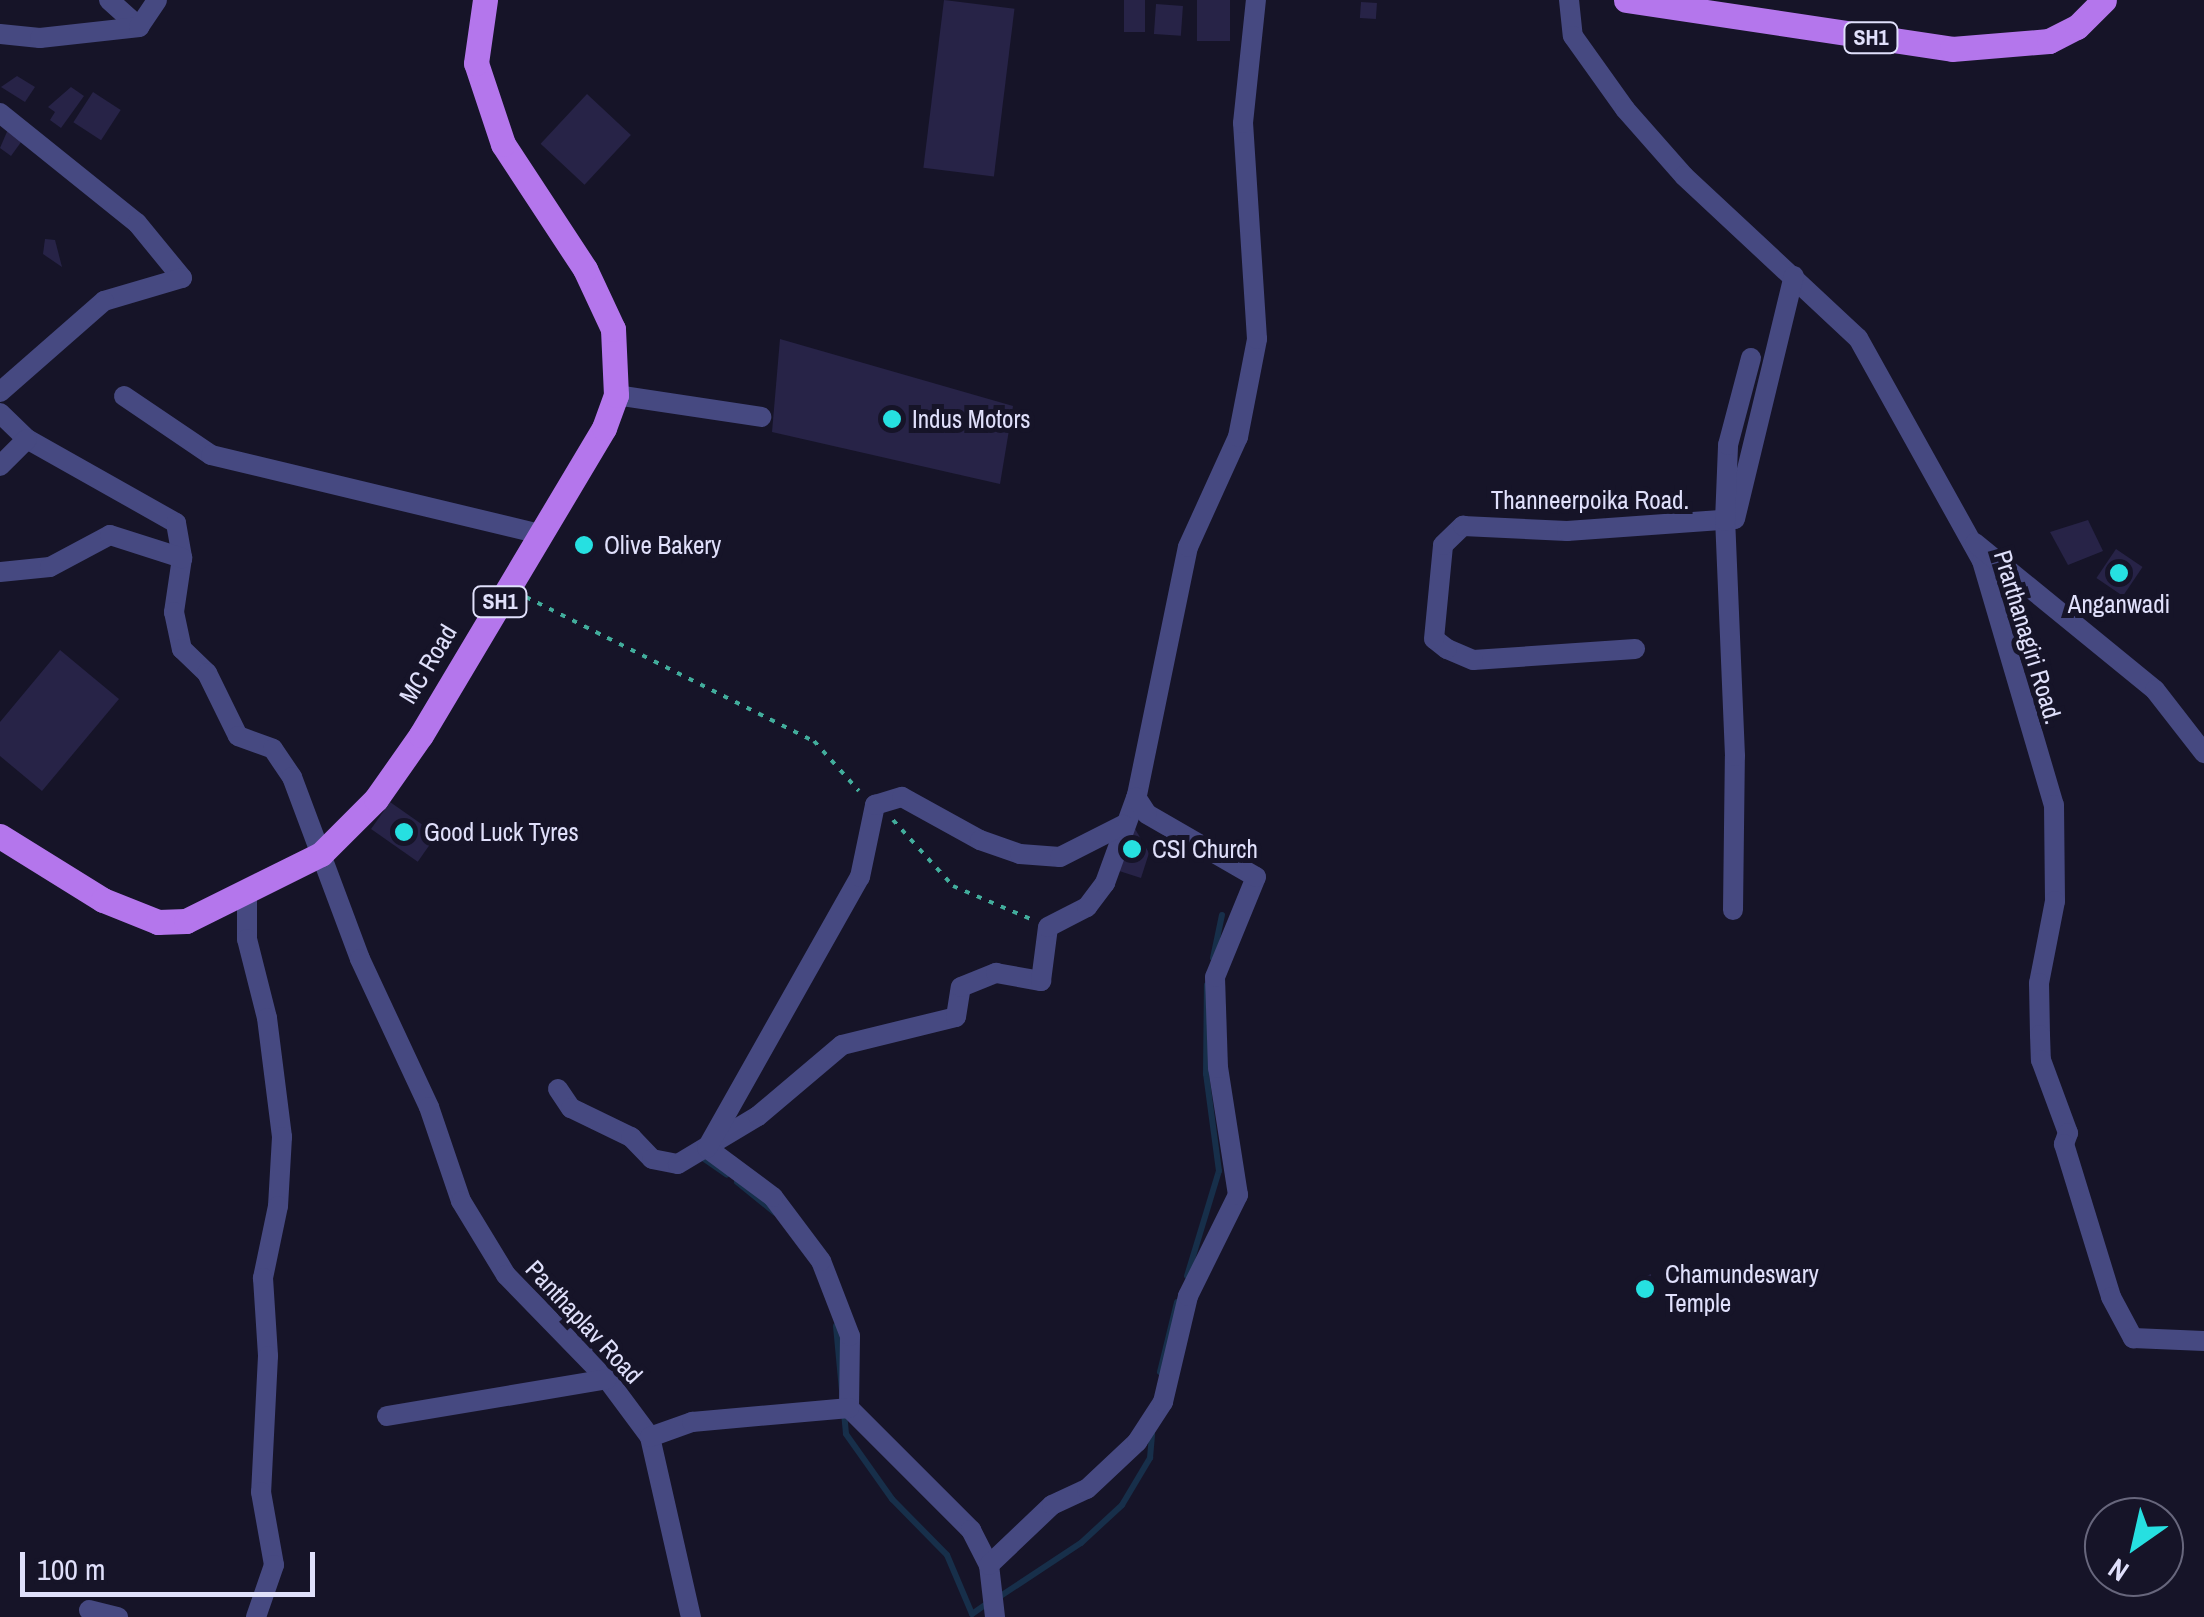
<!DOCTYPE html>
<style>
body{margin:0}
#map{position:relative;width:2204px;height:1617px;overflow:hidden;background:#161428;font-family:"Archivo Narrow",sans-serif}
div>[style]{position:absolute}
.stream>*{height:6px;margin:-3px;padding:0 3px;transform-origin:3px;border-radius:3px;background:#172f4a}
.building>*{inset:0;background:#272347;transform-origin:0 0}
.path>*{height:4px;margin-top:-2px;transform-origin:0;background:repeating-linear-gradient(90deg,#42ad9c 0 5px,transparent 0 13px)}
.minor>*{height:20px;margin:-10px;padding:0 10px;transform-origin:10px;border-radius:10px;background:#464981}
.major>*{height:25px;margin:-12.5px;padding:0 12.5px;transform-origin:12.5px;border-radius:12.5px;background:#b476ec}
.dots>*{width:28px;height:28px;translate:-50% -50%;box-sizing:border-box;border:5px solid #161428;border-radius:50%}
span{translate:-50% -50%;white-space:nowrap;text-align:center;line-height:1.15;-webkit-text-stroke:10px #161428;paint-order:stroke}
.shield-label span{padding:2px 8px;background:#161428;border:2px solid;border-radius:8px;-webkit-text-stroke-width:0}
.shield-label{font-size:22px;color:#e0e0fb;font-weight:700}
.poi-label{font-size:25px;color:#e0e0fb}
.left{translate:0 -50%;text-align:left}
.street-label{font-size:25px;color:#e0e0fb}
.north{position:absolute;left:2084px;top:1497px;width:100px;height:100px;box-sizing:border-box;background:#161428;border:2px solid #67667c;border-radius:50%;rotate:214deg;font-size:28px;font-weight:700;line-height:40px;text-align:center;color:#e0e0fb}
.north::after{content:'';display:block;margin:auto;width:35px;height:45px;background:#26e0e1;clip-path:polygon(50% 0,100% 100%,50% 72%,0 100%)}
.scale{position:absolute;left:20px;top:1552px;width:295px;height:45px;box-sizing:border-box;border:5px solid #e0e0fb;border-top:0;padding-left:12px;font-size:30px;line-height:35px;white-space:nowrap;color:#e0e0fb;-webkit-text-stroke:8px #161428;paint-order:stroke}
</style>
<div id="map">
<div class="stream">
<i style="left:1213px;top:958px;width:44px;rotate:-78.2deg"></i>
<i style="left:703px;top:1158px;width:29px;rotate:35deg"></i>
<i style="left:737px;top:1182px;width:48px;rotate:39deg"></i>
<i style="left:1187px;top:1276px;width:110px;rotate:-73.1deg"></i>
<i style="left:1219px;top:1171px;width:98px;rotate:-97.6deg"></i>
<i style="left:1206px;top:1074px;width:89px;rotate:-89.4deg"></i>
<i style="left:836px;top:1326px;width:108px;rotate:84.7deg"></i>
<i style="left:846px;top:1434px;width:80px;rotate:54.7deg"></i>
<i style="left:892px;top:1499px;width:78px;rotate:45.5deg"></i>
<i style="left:947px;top:1555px;width:64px;rotate:67deg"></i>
<i style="left:1160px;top:1372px;width:72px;rotate:-76.3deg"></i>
<i style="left:999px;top:1597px;width:98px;rotate:-33.4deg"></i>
<i style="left:1081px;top:1543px;width:56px;rotate:-42.8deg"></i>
<i style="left:1122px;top:1505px;width:55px;rotate:-59.2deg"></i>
<i style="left:1150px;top:1458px;width:24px;rotate:-85deg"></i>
<i style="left:972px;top:1614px;width:19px;rotate:-35deg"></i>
</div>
<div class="building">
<i style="left:944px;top:0;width:71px;height:169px;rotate:7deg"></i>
<i style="left:1124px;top:0;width:21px;height:32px"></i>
<i style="left:1197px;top:0;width:33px;height:41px"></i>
<i style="left:1361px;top:2px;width:16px;height:16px;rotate:4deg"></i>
<i style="left:1156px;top:4px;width:27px;height:30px;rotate:4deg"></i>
<i style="clip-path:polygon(17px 76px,35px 87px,25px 102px,1px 87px)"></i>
<i style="clip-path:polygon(71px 87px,84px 96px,61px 128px,50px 120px,55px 112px,48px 107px)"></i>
<i style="left:93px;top:92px;width:33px;height:36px;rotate:33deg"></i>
<i style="left:587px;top:94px;width:60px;height:68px;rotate:43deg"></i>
<i style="clip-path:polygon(9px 127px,24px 138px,11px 156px,0 148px)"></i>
<i style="clip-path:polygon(45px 239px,55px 240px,62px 267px,43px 254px)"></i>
<i style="clip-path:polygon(780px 339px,1013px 406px,1000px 484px,772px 432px)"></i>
<i style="clip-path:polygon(2088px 520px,2103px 551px,2068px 565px,2050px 532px)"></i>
<i style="left:2116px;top:549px;width:32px;height:35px;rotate:34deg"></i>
<i style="clip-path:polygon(60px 650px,119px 699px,42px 791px,0 756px,0 722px)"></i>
<i style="left:390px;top:802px;width:57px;height:33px;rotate:35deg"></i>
<i style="clip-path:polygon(1134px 827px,1149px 853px,1141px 878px,1113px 869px)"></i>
<i style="clip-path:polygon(1651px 1274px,1652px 1296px,1642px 1295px,1636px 1280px)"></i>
</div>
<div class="path">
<i style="left:526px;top:597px;width:322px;rotate:26.6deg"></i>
<i style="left:814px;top:741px;width:67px;rotate:48deg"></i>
<i style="left:893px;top:820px;width:89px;rotate:47.7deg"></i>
<i style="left:953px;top:886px;width:87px;rotate:23deg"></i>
</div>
<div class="minor">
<i style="left:109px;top:0;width:40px;rotate:42deg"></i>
<i style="left:1569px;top:0;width:36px;rotate:84deg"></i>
<i style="left:1573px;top:36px;width:90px;rotate:54.5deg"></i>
<i style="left:1625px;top:109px;width:89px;rotate:48.6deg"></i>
<i style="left:1684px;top:176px;width:238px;rotate:43deg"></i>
<i style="left:1858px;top:338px;width:255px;rotate:60.9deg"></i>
<i style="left:1982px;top:561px;width:254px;rotate:73.6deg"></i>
<i style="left:2054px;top:805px;width:96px;rotate:89.4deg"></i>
<i style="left:2055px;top:901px;width:84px;rotate:101deg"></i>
<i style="left:2039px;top:983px;width:52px;rotate:88.9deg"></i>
<i style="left:2040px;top:1035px;width:25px;rotate:88deg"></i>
<i style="left:2041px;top:1060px;width:78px;rotate:69.7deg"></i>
<i style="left:2068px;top:1133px;width:12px;rotate:110deg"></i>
<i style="left:2064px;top:1144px;width:160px;rotate:72.9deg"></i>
<i style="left:2111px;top:1297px;width:47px;rotate:61.8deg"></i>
<i style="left:2133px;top:1338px;width:71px;rotate:2.4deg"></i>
<i style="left:0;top:34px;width:40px;rotate:5.7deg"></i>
<i style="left:40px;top:38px;width:100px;rotate:-6.3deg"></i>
<i style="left:139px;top:27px;width:32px;rotate:-56deg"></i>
<i style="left:0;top:113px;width:176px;rotate:38.8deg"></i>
<i style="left:137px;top:223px;width:71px;rotate:50.7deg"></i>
<i style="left:182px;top:278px;width:81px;rotate:163.6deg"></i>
<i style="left:104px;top:301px;width:138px;rotate:138.8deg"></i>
<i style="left:616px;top:395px;width:147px;rotate:8.6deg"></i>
<i style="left:124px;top:396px;width:105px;rotate:34.1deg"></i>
<i style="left:211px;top:455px;width:339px;rotate:13.5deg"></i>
<i style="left:0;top:413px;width:37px;rotate:44deg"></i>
<i style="left:27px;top:439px;width:171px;rotate:29.4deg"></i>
<i style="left:176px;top:523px;width:36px;rotate:80deg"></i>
<i style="left:182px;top:558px;width:55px;rotate:98.4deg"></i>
<i style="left:174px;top:612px;width:38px;rotate:78deg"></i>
<i style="left:182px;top:649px;width:35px;rotate:44deg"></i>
<i style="left:207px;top:673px;width:70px;rotate:63.8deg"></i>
<i style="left:238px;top:736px;width:37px;rotate:20deg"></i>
<i style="left:273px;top:749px;width:34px;rotate:56deg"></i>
<i style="left:292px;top:777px;width:194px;rotate:69.5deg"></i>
<i style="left:360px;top:959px;width:163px;rotate:65deg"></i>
<i style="left:429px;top:1107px;width:99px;rotate:71.2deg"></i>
<i style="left:461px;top:1201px;width:87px;rotate:58.7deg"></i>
<i style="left:506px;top:1275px;width:145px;rotate:45.8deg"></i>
<i style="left:607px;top:1379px;width:72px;rotate:53.4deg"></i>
<i style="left:650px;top:1437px;width:185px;rotate:77.2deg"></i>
<i style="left:0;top:466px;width:38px;rotate:-45deg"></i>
<i style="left:1975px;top:543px;width:232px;rotate:39.2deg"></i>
<i style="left:2155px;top:690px;width:80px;rotate:52.1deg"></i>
<i style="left:0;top:572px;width:50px;rotate:-5.7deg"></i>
<i style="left:50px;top:567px;width:68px;rotate:-28.1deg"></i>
<i style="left:110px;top:535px;width:76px;rotate:17.7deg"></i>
<i style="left:1635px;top:649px;width:162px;rotate:176.1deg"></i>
<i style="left:1473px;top:660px;width:28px;rotate:-157deg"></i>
<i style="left:1447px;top:649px;width:16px;rotate:-142deg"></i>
<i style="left:1434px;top:639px;width:94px;rotate:-84.5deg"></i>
<i style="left:1443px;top:545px;width:28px;rotate:-44deg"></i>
<i style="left:1463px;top:526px;width:104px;rotate:2.8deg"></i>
<i style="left:1567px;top:531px;width:168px;rotate:-4.1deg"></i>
<i style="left:1735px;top:519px;width:250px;rotate:-76.4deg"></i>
<i style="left:247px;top:893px;width:46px;rotate:90deg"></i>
<i style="left:247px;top:939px;width:81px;rotate:75.8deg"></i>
<i style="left:267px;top:1018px;width:120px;rotate:82.8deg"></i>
<i style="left:282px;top:1137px;width:69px;rotate:93.3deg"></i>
<i style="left:278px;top:1206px;width:74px;rotate:101.8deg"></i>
<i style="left:263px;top:1278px;width:78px;rotate:86.3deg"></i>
<i style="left:268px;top:1356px;width:136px;rotate:92.9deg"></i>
<i style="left:261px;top:1492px;width:74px;rotate:79.9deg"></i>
<i style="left:274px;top:1565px;width:55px;rotate:109.1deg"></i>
<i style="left:1733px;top:910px;width:154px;rotate:-89.3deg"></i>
<i style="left:1735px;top:756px;width:235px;rotate:-92.4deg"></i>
<i style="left:1725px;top:521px;width:76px;rotate:-87.7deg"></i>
<i style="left:1728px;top:445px;width:90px;rotate:-75.2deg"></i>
<i style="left:558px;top:1089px;width:23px;rotate:56deg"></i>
<i style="left:571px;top:1108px;width:67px;rotate:25.8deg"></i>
<i style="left:631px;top:1137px;width:30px;rotate:46deg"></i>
<i style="left:652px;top:1159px;width:26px;rotate:11deg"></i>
<i style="left:678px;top:1164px;width:93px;rotate:-31deg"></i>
<i style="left:758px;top:1116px;width:110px;rotate:-40.2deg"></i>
<i style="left:842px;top:1045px;width:117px;rotate:-13.8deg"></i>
<i style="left:956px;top:1017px;width:30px;rotate:-81deg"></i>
<i style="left:961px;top:987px;width:38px;rotate:-22deg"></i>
<i style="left:996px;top:973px;width:46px;rotate:10.1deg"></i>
<i style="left:1041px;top:981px;width:54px;rotate:-82.6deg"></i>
<i style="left:1048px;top:927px;width:44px;rotate:-27.1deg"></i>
<i style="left:1087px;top:907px;width:30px;rotate:-53deg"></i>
<i style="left:1105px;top:883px;width:94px;rotate:-70deg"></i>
<i style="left:1137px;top:795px;width:253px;rotate:-78.4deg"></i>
<i style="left:1188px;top:547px;width:121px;rotate:-65.6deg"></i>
<i style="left:1238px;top:437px;width:100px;rotate:-79deg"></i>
<i style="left:1257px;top:339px;width:216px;rotate:-93.7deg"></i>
<i style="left:1243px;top:123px;width:124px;rotate:-84deg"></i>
<i style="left:849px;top:1408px;width:72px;rotate:-89.2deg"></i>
<i style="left:850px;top:1336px;width:80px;rotate:-111.1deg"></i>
<i style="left:821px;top:1261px;width:80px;rotate:-126.9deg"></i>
<i style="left:773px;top:1197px;width:82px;rotate:-143.4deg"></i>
<i style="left:707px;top:1148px;width:311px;rotate:-60.6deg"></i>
<i style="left:860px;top:877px;width:74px;rotate:-78.2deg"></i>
<i style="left:875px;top:805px;width:28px;rotate:-17deg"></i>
<i style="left:902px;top:797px;width:89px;rotate:28.9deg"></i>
<i style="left:980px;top:840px;width:42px;rotate:19.3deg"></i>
<i style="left:1020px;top:854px;width:40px;rotate:4.3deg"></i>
<i style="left:1060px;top:857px;width:71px;rotate:-26.9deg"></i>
<i style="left:849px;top:1408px;width:173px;rotate:45deg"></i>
<i style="left:971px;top:1530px;width:39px;rotate:63deg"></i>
<i style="left:989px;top:1565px;width:52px;rotate:83.4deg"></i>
<i style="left:387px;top:1416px;width:223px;rotate:-9.5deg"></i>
<i style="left:650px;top:1437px;width:45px;rotate:-19.7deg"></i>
<i style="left:692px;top:1422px;width:158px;rotate:-5.1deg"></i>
<i style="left:989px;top:1565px;width:87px;rotate:-43.6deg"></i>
<i style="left:1052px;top:1505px;width:38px;rotate:-25deg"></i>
<i style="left:1087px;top:1489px;width:69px;rotate:-43.2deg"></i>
<i style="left:1137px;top:1442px;width:48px;rotate:-57deg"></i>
<i style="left:1163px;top:1402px;width:109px;rotate:-76.7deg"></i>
<i style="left:1188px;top:1296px;width:113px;rotate:-63.7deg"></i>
<i style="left:1238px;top:1195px;width:129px;rotate:-98.9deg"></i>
<i style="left:1218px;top:1068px;width:91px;rotate:-91.9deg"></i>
<i style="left:1215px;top:977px;width:108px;rotate:-67.7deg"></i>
<i style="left:1256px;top:877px;width:126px;rotate:-150deg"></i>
<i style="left:1147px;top:814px;width:20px;rotate:-123deg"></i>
<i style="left:89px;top:1610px;width:30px;rotate:14deg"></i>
</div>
<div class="major">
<i style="left:1626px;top:0;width:330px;rotate:8.5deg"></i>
<i style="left:1952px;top:49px;width:97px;rotate:-4.7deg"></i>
<i style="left:2049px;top:41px;width:31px;rotate:-27deg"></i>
<i style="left:2077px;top:27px;width:38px;rotate:-45deg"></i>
<i style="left:0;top:836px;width:121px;rotate:31.9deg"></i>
<i style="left:103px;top:900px;width:59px;rotate:21.8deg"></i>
<i style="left:158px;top:922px;width:28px;rotate:-2deg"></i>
<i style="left:186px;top:921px;width:151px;rotate:-26.4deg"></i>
<i style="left:321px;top:854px;width:78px;rotate:-45deg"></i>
<i style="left:376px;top:799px;width:78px;rotate:-54.9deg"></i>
<i style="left:421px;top:735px;width:357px;rotate:-59.2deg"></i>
<i style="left:604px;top:428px;width:35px;rotate:-70deg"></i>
<i style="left:616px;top:395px;width:66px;rotate:-92.6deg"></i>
<i style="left:613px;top:329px;width:66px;rotate:-115deg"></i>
<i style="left:585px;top:269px;width:149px;rotate:-123.3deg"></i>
<i style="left:503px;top:144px;width:85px;rotate:-108.4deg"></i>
<i style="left:476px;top:63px;width:64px;rotate:-81.9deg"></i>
</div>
<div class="dots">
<i style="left:892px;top:419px;background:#26e0e1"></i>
<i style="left:584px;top:545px;background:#26e0e1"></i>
<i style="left:2119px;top:573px;background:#26e0e1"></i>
<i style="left:404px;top:832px;background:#26e0e1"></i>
<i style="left:1132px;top:849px;background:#26e0e1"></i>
<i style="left:1645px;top:1289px;background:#26e0e1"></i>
</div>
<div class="shield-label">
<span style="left:1871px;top:38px">SH1</span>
<span style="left:500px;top:602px">SH1</span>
</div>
<div class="poi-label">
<span class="left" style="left:912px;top:419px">Indus Motors</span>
<span class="left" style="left:604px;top:545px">Olive Bakery</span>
<span style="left:2119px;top:604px">Anganwadi</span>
<span class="left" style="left:424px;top:832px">Good Luck Tyres</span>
<span class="left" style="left:1152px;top:849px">CSI Church</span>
<span class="left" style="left:1665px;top:1289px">Chamundeswary<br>Temple</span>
</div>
<div class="street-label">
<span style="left:1590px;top:500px">Thanneerpoika Road.</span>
<span style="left:2028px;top:637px;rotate:73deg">Prarthanagiri Road.</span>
<span style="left:428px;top:664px;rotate:-59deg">MC Road</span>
<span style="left:584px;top:1322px;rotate:47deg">Panthaplav Road</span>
</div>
<div class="north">N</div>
<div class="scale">100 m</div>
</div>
